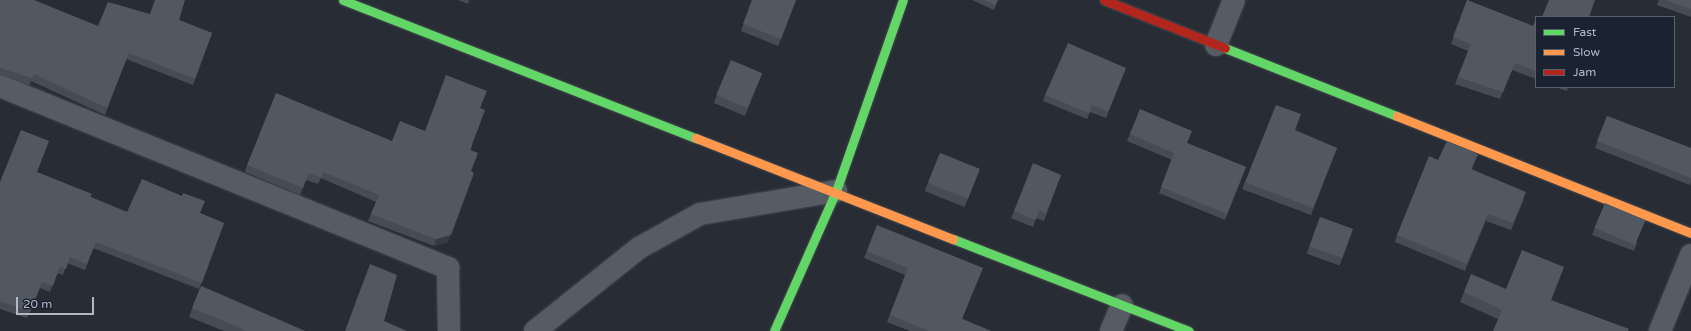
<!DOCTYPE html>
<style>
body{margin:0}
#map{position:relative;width:1691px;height:331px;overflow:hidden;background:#282d35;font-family:"Varela Round",sans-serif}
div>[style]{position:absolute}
.roads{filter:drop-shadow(0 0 1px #44484e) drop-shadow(0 0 1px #44484e)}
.street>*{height:22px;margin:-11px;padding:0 11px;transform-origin:11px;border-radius:11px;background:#575c64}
.fast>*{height:9px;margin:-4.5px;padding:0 4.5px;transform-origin:4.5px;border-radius:4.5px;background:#63d668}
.slow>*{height:9px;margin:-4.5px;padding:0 4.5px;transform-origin:4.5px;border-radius:4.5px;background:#ff974d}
.jam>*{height:9px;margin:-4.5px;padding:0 4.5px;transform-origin:4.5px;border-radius:4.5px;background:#b3261e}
.wall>*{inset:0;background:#474c54;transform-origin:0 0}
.shaded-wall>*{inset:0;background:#363b42}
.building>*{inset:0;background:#525860;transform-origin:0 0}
span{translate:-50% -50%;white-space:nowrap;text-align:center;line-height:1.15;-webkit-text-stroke:3px #1b2330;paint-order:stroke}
.legend{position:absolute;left:1535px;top:16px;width:140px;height:72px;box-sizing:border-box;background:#1b2330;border:1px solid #575f6c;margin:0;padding:5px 7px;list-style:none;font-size:12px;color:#b1b9c7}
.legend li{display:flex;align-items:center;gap:8px;height:20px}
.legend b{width:20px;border:1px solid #575f6c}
.scale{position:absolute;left:16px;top:297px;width:78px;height:18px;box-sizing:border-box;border:2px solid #b1b9c7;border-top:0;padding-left:5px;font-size:12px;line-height:14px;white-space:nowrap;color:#b1b9c7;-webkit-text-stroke:3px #1b2330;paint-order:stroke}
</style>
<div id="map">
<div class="roads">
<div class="street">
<i style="left:1216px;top:45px;width:48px;rotate:-68.2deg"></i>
<i style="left:0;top:86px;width:484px;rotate:22.1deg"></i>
<i style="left:448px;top:268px;width:63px;rotate:89.1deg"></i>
<i style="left:535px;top:331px;width:133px;rotate:-38.6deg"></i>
<i style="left:639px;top:248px;width:70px;rotate:-29.1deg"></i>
<i style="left:700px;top:214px;width:138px;rotate:-9.6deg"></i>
<i style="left:1111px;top:331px;width:28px;rotate:-67deg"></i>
<i style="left:1660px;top:331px;width:82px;rotate:-67.8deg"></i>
</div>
<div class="fast">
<i style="left:343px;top:0;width:379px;rotate:21.4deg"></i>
<i style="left:1225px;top:48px;width:185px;rotate:21.6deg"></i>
<i style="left:953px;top:239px;width:253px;rotate:21.3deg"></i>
<i style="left:774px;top:331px;width:153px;rotate:-66.1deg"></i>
<i style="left:836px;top:191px;width:202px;rotate:-70.7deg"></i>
</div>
<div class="slow">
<i style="left:1397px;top:116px;width:316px;rotate:21.7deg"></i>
<i style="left:696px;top:138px;width:276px;rotate:21.5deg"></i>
</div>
<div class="jam">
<i style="left:1104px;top:0;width:130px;rotate:21.6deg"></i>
</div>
</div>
<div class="wall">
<i style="clip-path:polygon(0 0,98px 26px,150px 14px,179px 20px,212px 33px,193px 85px,126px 59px,105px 115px,31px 81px,30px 85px,0 75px)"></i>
<i style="clip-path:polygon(458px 0,469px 0,468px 4px)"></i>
<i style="clip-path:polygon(752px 0,796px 0,778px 46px,741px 31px)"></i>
<i style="clip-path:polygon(972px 0,998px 0,994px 10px)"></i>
<i style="clip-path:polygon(1467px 0,1533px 26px,1536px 21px,1536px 79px,1512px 70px,1500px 99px,1455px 84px,1468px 51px,1451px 44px)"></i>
<i style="clip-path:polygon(1659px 0,1691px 0,1691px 17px,1657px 5px)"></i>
<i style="clip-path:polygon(1126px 68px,1106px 118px,1090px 112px,1087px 119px,1043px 101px,1045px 95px)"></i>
<i style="clip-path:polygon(762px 73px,745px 116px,714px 103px,717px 95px)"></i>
<i style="clip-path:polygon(1555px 87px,1568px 87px,1567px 91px)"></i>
<i style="clip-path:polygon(480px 108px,471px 150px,471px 171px,448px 242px,434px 246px,368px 221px,376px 202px,321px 178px,318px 184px,306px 180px,300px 195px,245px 172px,247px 165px,392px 141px,425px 131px)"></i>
<i style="clip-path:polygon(1140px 109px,1187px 143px,1246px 167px,1225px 220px,1159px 193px,1172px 160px,1127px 141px)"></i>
<i style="clip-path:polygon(1607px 116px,1691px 148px,1691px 181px,1690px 185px,1595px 148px)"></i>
<i style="clip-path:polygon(1295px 131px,1337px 148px,1311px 215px,1242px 189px,1245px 182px)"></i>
<i style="left:940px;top:153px;width:43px;height:41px;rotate:22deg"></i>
<i style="clip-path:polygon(1478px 154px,1472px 169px,1524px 199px,1511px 230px,1486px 221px,1465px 271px,1395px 242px,1397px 235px)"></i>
<i style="clip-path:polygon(37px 172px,91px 197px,127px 212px,200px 213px,224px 223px,199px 289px,93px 248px,85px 270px,67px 263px,63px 275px,57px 273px,50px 292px,40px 288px,27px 318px,0 309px,0 182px)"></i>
<i style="clip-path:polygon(1061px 175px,1044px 221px,1036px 218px,1033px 227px,1011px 218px,1014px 211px)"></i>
<i style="clip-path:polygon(1605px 203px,1637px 243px,1634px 251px,1592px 235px)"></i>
<i style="left:1320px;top:217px;width:35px;height:39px;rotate:20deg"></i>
<i style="clip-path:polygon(877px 225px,963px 319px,991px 331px,910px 331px,887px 322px,905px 275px,864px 258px)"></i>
<i style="clip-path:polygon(1560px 277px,1551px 300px,1498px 319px,1460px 302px,1464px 292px,1506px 289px)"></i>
<i style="clip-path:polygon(201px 286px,305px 331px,224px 331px,189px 317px)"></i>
</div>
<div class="shaded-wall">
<i style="clip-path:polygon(474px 173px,448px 242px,434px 246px,436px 239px)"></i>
<i style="clip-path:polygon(1488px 214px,1486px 221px,1465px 271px,1467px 264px)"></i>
</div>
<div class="building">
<i style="clip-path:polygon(0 0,34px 0,98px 26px,108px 2px,150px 14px,155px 0,185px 0,179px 20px,212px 33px,195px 79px,129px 53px,107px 108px,34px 74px,32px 78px,0 68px)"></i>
<i style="clip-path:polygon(752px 0,796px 0,781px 39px,743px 24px)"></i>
<i style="clip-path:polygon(983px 0,998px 0,995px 5px)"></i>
<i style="clip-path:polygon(1467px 0,1533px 26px,1535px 21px,1536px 21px,1536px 71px,1515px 63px,1503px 92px,1458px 77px,1471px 44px,1453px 37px)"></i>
<i style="clip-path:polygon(1549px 0,1595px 0,1589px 17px,1542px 17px)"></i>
<i style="clip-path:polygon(1666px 0,1691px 0,1691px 9px)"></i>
<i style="clip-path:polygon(1068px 43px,1126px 68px,1108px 112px,1092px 105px,1089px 113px,1045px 95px)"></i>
<i style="left:731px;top:60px;width:34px;height:38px;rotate:23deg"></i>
<i style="clip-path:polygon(446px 75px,487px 91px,480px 108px,485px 110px,470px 150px,478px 153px,471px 171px,474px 173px,451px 235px,436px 239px,371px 214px,379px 195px,323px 172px,321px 178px,309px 173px,303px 188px,247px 165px,276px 93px,392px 141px,400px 121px,425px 131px)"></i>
<i style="clip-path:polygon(1276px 105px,1301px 114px,1295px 130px,1337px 148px,1313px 208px,1245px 182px)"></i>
<i style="clip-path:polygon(1140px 109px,1192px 131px,1187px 143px,1246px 167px,1227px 214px,1161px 187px,1174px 153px,1130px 134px)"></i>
<i style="clip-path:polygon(1607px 116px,1691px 148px,1691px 178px,1597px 141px)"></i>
<i style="clip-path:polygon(21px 130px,49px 141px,37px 172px,92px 194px,90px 197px,127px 212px,142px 179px,182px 196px,183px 193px,205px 201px,200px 213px,224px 223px,202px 283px,96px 242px,87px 264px,70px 257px,66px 269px,60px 266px,53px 286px,42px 282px,30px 312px,0 301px,0 182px)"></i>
<i style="clip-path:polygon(1447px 141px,1478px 154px,1471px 169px,1526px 192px,1513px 223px,1488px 214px,1467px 264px,1397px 235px,1429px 156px,1438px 160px)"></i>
<i style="left:940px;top:153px;width:43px;height:32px;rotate:22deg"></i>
<i style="clip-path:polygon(1033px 163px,1061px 175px,1046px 213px,1039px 210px,1036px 220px,1014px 211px)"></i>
<i style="left:1605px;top:203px;width:44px;height:27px;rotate:23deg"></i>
<i style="left:1320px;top:217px;width:35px;height:31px;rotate:20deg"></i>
<i style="clip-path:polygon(877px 225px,983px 268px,962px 319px,991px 331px,929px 331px,890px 315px,908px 268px,867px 251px)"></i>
<i style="clip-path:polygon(1522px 250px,1564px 267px,1551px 300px,1629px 329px,1628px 331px,1493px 331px,1502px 310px,1464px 292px,1471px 274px,1506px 289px)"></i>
<i style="clip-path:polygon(370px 264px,397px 275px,384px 321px,407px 331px,345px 331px)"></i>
<i style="clip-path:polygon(201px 286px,305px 331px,245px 331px,245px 330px,192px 308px)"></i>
</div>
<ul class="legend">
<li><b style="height:5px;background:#63d668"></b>Fast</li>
<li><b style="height:5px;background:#ff974d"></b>Slow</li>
<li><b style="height:5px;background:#b3261e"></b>Jam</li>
</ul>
<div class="scale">20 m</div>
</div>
